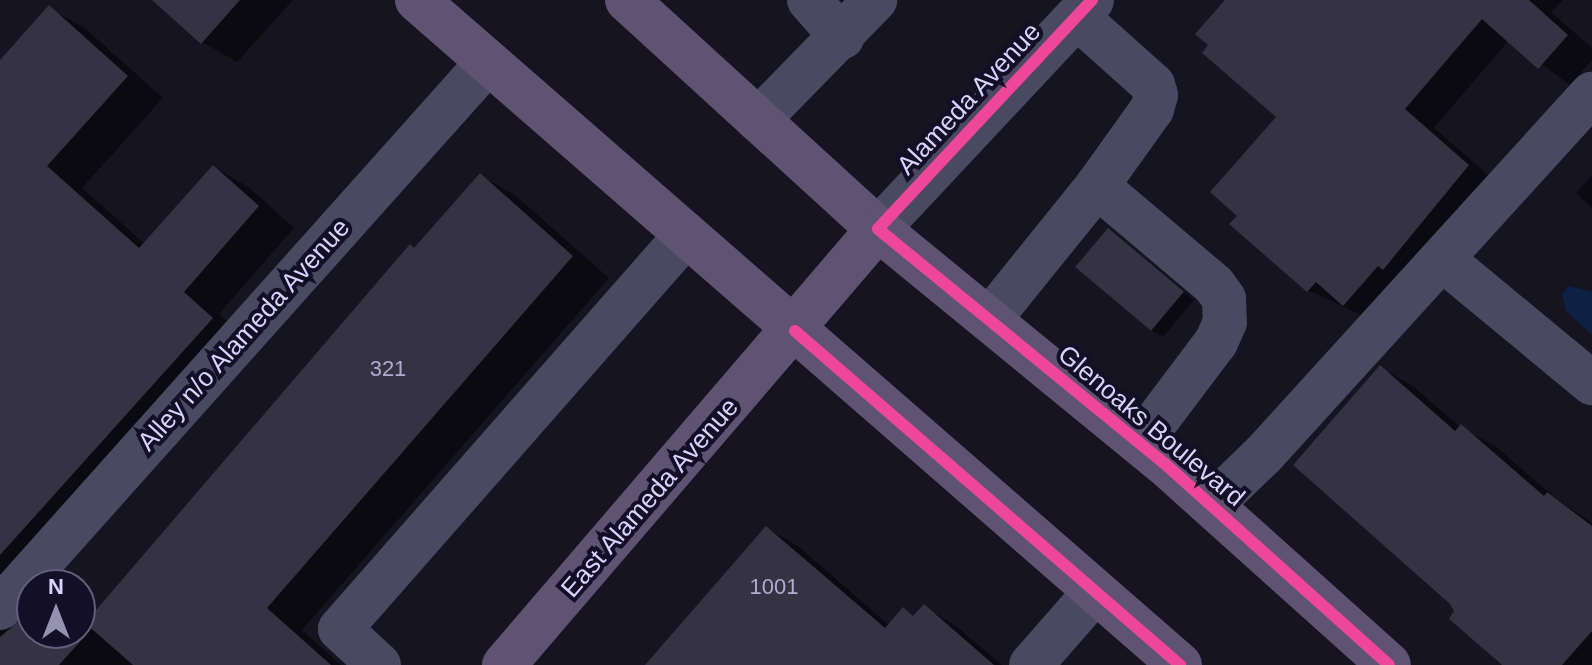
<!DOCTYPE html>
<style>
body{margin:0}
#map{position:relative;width:1592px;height:665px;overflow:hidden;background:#161421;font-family:Helvetica,sans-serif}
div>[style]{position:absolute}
.water>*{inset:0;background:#0d2144}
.shadow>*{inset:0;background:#0007}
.building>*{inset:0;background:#343243;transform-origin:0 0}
.minor>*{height:44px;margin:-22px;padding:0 22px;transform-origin:22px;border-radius:22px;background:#4a4962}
.major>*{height:44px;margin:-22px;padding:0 22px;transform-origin:22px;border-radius:22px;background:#5e5373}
.cycleway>*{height:12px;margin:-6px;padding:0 6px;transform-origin:6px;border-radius:6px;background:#ed469a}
span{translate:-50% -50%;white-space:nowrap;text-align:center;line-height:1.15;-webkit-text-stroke:8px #130f26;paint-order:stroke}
.number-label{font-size:22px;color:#b0acd0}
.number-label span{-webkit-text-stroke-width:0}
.street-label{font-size:26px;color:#d9d4ff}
.north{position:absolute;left:16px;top:569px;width:80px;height:80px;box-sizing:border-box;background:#130f26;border:2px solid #625e7d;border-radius:50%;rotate:0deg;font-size:22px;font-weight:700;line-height:32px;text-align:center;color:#d9d4ff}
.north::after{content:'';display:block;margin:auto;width:28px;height:36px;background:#9591b1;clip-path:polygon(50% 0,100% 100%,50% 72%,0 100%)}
</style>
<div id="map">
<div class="water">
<i style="clip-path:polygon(1569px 286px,1592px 292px,1592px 335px,1566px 311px,1562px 294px)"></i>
</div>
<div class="shadow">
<i style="clip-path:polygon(155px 0,293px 0,237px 62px,202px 42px)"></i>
<i style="clip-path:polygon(1227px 0,1563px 0,1551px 12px,1592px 48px,1592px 60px,1570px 85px,1509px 40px,1434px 128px,1499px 184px,1375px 322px,1308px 290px,1240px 216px,1279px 117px,1210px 45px)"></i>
<i style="clip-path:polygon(49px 8px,86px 29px,163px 98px,82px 188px,145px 244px,214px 167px,250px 188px,294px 228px,219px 314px,248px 340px,12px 629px,32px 613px,32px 633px,80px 633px,80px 619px,86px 624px,480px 175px,516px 196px,609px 278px,302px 630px,341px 665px,0 665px,0 63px)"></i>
<i style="clip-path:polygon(1592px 175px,1592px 208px,1576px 193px)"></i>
<i style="clip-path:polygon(1109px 231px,1194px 300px,1163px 337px,1151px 330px)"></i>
<i style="clip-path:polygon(1380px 367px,1413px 386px,1461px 428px,1495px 446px,1558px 500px,1592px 523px,1592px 665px,1501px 665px,1451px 618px,1456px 612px)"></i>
<i style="clip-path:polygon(767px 528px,798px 546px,890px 626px,903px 610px,915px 617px,924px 607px,955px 625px,1002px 665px,647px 665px)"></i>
</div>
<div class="building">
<i style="clip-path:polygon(152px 0,240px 0,201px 44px)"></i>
<i style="clip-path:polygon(1225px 0,1529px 0,1568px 35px,1538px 69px,1482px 19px,1405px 109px,1469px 165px,1383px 270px,1378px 266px,1343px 306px,1316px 282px,1307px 292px,1229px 224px,1237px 216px,1210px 192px,1276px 117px,1202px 53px,1208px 45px,1195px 34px)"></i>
<i style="clip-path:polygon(49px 5px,128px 76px,47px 166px,139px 248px,213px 165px,259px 206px,184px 292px,213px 318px,0 555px,0 60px)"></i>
<i style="clip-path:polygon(480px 173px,573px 256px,267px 608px,331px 665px,133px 665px,85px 623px,410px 244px,414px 248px)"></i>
<i style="left:1108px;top:228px;width:99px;height:51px;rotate:40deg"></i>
<i style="clip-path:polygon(1380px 365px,1455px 431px,1461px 424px,1544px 496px,1547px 492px,1592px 526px,1592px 631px,1562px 665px,1502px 665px,1449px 619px,1454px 611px,1450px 604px,1293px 465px)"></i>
<i style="clip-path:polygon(766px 526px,885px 628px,903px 607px,913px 616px,924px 604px,994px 665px,645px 665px)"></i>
<i style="clip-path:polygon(32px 610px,32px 633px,80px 633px,80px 628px,87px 634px,59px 665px,0 665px,0 637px)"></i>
</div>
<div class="minor">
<i style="left:809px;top:0;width:50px;rotate:48.3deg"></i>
<i style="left:1077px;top:17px;width:102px;rotate:41.8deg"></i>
<i style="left:1153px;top:85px;width:10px;rotate:73deg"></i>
<i style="left:1156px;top:95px;width:15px;rotate:106deg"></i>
<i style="left:1152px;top:109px;width:95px;rotate:125.5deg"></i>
<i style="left:758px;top:120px;width:168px;rotate:-45.7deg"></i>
<i style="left:878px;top:229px;width:313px;rotate:-46.9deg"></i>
<i style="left:1442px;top:259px;width:195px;rotate:39.6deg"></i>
<i style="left:989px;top:320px;width:172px;rotate:-51.1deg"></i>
<i style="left:1097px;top:186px;width:153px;rotate:40.2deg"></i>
<i style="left:1214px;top:285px;width:17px;rotate:54deg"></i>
<i style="left:1224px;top:299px;width:23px;rotate:88deg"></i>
<i style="left:1225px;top:322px;width:22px;rotate:114deg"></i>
<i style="left:1216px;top:342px;width:126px;rotate:127deg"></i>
<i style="left:1212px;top:504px;width:72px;rotate:-43.9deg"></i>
<i style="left:1264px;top:454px;width:487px;rotate:-47.7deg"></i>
<i style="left:0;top:608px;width:732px;rotate:-48.21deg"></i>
<i style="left:379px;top:665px;width:53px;rotate:-137.3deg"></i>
<i style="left:340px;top:629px;width:524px;rotate:-48.71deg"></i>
<i style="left:1031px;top:665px;width:97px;rotate:-48.8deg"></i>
</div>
<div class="major">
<i style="left:417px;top:0;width:1012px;rotate:41.07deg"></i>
<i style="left:627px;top:0;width:340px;rotate:42.4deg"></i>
<i style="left:878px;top:229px;width:370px;rotate:39.3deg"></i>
<i style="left:1164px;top:463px;width:302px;rotate:41.9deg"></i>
<i style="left:504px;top:665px;width:574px;rotate:-49.38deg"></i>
</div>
<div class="cycleway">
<i style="left:1092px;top:0;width:313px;rotate:133.1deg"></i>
<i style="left:878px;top:229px;width:370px;rotate:39.3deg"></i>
<i style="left:1164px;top:463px;width:302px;rotate:41.9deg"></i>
<i style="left:795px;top:331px;width:510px;rotate:40.94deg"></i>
</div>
<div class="number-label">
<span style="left:388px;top:369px">321</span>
<span style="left:774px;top:587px">1001</span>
</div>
<div class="street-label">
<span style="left:969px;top:99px;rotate:-47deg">Alameda Avenue</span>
<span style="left:244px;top:335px;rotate:-48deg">Alley n/o Alameda Avenue</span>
<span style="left:1151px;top:426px;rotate:40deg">Glenoaks Boulevard</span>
<span style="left:650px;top:498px;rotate:-49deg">East Alameda Avenue</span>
</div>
<div class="north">N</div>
</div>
